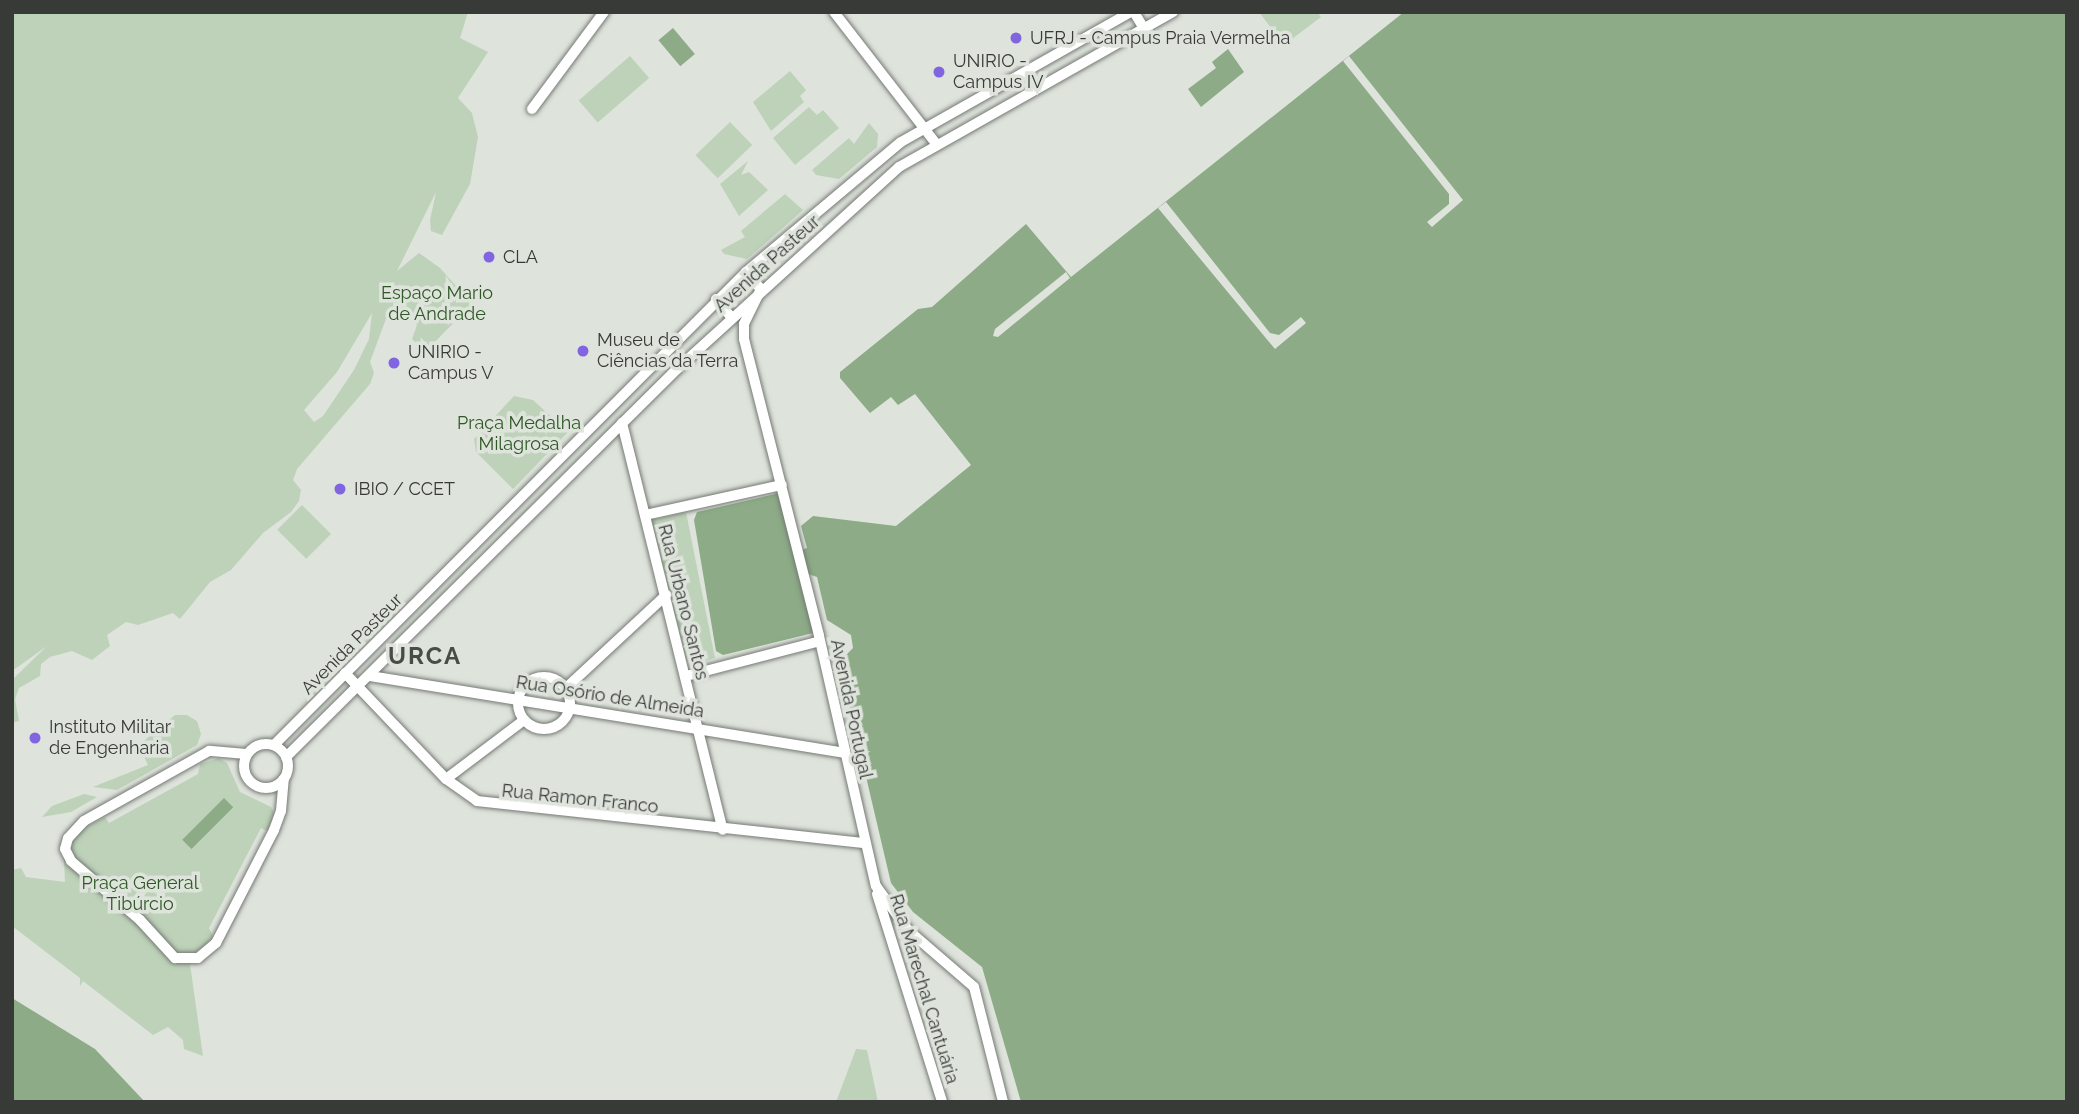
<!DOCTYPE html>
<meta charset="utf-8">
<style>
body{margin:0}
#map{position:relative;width:2079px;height:1114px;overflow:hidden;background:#dee3dc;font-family:Raleway,sans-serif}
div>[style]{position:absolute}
.green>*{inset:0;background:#bdd2b9;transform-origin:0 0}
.water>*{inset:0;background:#8cab86;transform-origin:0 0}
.pier>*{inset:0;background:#dee3dc}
.roads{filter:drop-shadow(0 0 2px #757a74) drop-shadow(0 0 2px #757a74)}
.minor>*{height:10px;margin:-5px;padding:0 5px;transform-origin:5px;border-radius:5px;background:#fff}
.minor>.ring{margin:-5px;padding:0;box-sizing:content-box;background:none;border:10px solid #fff;border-radius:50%}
.dots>*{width:19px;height:19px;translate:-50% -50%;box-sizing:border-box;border:4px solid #dee3dc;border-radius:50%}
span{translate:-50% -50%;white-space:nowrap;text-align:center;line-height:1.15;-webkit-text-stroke:7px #dee3dc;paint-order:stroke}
.poi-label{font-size:18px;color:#383a38}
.left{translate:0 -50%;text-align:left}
.street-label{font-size:18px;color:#383a38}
.park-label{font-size:18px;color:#2e5825}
.district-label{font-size:24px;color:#484c47;font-weight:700;letter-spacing:2px}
.frame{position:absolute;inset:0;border:14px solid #383a38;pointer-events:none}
</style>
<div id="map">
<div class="green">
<i style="clip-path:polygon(evenodd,12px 12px,468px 12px,460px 38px,488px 52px,458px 98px,472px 113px,478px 137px,470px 184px,442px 235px,431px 231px,430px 220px,436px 192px,397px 271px,419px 253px,440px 268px,472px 304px,425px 352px,412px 339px,417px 325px,409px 313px,398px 310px,387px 316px,370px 362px,374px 373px,370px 384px,297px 469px,293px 480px,301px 490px,299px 501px,291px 512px,263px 533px,231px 570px,210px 582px,180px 619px,173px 613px,138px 625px,126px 622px,107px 635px,110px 646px,92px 660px,72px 651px,50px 657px,41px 664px,40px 676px,19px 688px,15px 699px,19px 721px,12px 723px,12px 680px,47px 646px,12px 671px,12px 12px,372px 313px,369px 339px,354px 370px,323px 416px,314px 422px,304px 410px,337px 372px,372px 313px)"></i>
<i style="clip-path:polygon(1259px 12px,1317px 12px,1321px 17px,1284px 45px)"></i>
<i style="left:630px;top:56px;width:29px;height:68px;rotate:49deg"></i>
<i style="clip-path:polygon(790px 71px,806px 90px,800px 96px,804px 102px,771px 131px,753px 102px)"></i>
<i style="clip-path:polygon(809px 107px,817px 115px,823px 110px,839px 128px,795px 165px,773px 138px)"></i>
<i style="left:730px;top:122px;width:32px;height:48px;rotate:46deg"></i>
<i style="clip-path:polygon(869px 123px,878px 134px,877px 147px,839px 179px,816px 175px,812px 170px,849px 138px,854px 144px)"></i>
<i style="clip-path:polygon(748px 161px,741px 175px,749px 172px,768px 190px,739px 216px,720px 184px)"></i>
<i style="clip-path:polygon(785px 194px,803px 210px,747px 259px,724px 254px,721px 250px,745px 237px,741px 231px)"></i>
<i style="clip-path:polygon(514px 396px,533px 400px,568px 432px,513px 489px,476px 452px,474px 439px)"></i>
<i style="left:302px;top:505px;width:41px;height:35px;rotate:45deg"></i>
<i style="clip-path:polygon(686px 512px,715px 658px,694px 664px,687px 662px,651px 520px)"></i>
<i style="clip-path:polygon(175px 715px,187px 715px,197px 721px,201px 734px,197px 745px,117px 790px,93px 787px,148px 765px,139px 745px)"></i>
<i style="clip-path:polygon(219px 758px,227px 763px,240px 792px,271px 807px,276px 816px,267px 831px,261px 828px,209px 928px,213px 936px,200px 953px,203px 961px,190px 964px,203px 1056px,184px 1049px,183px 1040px,168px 1027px,153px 1035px,83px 981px,80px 986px,80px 978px,12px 926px,12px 870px,21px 868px,26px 877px,65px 882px,63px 839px,105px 817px,109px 823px,198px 774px,200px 764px)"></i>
<i style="clip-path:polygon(84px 794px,97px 797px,71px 812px,42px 817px,52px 806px)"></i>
<i style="clip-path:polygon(856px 1049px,867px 1050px,878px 1102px,836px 1102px)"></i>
</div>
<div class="water">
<i style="clip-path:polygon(1404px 12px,2067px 12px,2067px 1102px,1021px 1102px,982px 967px,913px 912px,891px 883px,839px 662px,853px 648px,851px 635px,827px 620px,817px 577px,805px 573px,813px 633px,723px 655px,716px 651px,694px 520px,697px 512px,780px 493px,797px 552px,807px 548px,801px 526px,813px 516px,896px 526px,971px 465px,915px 394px,898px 405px,891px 397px,870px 413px,840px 378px,840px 372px,918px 309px,932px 307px,1026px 224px,1071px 277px)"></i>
<i style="left:673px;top:28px;width:34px;height:19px;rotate:50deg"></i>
<i style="clip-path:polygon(1228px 49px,1244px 72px,1201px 107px,1188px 89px,1216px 68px,1212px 62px)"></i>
<i style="left:224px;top:798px;width:13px;height:59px;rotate:45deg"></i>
<i style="clip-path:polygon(12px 998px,95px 1049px,145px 1102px,12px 1102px)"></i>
</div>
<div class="pier">
<i style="clip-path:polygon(1349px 56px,1463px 200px,1432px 227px,1427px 222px,1449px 204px,1449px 194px,1343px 61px)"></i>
<i style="clip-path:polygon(1166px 202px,1270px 333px,1279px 335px,1301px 317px,1306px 323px,1275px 349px,1158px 208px)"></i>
<i style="clip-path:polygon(1066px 272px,1070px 278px,998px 337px,993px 336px,995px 329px)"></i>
</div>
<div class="roads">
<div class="minor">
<i style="left:834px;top:12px;width:168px;rotate:52.2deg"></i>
<i style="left:1134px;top:12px;width:21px;rotate:59deg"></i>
<i style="left:532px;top:109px;width:121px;rotate:-53.4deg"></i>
<i style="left:746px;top:272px;width:23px;rotate:49deg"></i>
<i style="left:761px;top:289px;width:39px;rotate:116deg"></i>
<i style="left:744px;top:324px;width:15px;rotate:90deg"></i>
<i style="left:744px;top:339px;width:306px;rotate:75.8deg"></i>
<i style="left:819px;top:636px;width:256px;rotate:77.2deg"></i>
<i style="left:876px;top:886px;width:54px;rotate:54deg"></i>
<i style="left:908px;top:930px;width:87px;rotate:40.8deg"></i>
<i style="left:974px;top:987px;width:119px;rotate:75.8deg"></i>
<i style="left:716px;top:299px;width:23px;rotate:50deg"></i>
<i style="left:622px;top:423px;width:419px;rotate:76.1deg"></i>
<i style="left:645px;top:515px;width:140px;rotate:-12.4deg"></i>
<i style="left:345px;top:673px;width:146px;rotate:46.4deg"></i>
<i style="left:446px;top:779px;width:38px;rotate:35deg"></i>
<i style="left:477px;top:801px;width:388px;rotate:6.2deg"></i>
<i style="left:370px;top:676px;width:480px;rotate:9.2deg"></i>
<i style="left:686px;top:676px;width:138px;rotate:-14.6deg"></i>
<i class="ring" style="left:518px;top:677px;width:42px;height:42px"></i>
<i style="left:566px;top:688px;width:137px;rotate:-42.9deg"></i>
<i class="ring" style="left:244px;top:744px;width:34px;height:34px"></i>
<i style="left:274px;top:745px;width:668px;rotate:-45.06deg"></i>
<i style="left:746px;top:272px;width:202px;rotate:-40deg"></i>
<i style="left:901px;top:142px;width:264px;rotate:-29.5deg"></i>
<i style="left:246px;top:754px;width:37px;rotate:-175deg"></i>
<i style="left:209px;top:751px;width:143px;rotate:150.8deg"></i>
<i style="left:84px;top:821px;width:23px;rotate:133deg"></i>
<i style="left:68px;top:838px;width:11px;rotate:105deg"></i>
<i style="left:65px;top:849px;width:13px;rotate:63deg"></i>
<i style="left:71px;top:861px;width:91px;rotate:40.5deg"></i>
<i style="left:140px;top:920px;width:52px;rotate:47.4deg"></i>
<i style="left:175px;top:958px;width:23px"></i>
<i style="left:198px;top:958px;width:23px;rotate:-40deg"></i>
<i style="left:216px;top:943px;width:127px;rotate:-62.8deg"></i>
<i style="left:274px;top:830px;width:20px;rotate:-70deg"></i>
<i style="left:281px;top:811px;width:32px;rotate:-85deg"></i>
<i style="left:286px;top:757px;width:551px;rotate:-44.78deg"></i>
<i style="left:677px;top:369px;width:300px;rotate:-42.3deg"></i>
<i style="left:899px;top:167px;width:315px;rotate:-29.5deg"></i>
<i style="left:446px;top:779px;width:98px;rotate:-37.1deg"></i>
<i style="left:877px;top:894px;width:218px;rotate:72.6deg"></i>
</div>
</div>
<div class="dots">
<i style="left:1016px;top:38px;background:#8165e0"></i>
<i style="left:939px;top:72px;background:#8165e0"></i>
<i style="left:489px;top:257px;background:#8165e0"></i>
<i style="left:583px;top:351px;background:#8165e0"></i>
<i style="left:394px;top:363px;background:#8165e0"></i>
<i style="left:340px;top:489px;background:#8165e0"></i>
<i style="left:35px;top:738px;background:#8165e0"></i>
</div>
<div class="poi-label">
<span class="left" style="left:1030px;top:38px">UFRJ - Campus Praia Vermelha</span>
<span class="left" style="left:953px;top:72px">UNIRIO -<br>Campus IV</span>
<span class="left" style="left:503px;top:257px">CLA</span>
<span class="left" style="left:597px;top:351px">Museu de<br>Ciências da Terra</span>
<span class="left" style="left:408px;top:363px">UNIRIO -<br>Campus V</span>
<span class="left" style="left:354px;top:489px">IBIO / CCET</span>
<span class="left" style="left:49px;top:738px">Instituto Militar<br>de Engenharia</span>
</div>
<div class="street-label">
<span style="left:767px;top:264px;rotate:-42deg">Avenida Pasteur</span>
<span style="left:683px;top:602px;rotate:76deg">Rua Urbano Santos</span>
<span style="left:352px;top:644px;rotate:-45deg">Avenida Pasteur</span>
<span style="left:610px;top:697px;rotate:9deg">Rua Osório de Almeida</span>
<span style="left:851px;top:709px;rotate:78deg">Avenida Portugal</span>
<span style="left:580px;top:799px;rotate:6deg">Rua Ramon Franco</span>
<span style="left:924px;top:989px;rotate:73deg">Rua Marechal Cantuária</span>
</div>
<div class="park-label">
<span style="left:437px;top:304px">Espaço Mario<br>de Andrade</span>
<span style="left:519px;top:434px">Praça Medalha<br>Milagrosa</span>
<span style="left:140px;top:894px">Praça General<br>Tibúrcio</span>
</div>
<div class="district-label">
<span style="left:425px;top:656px">URCA</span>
</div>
<div class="frame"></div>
</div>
